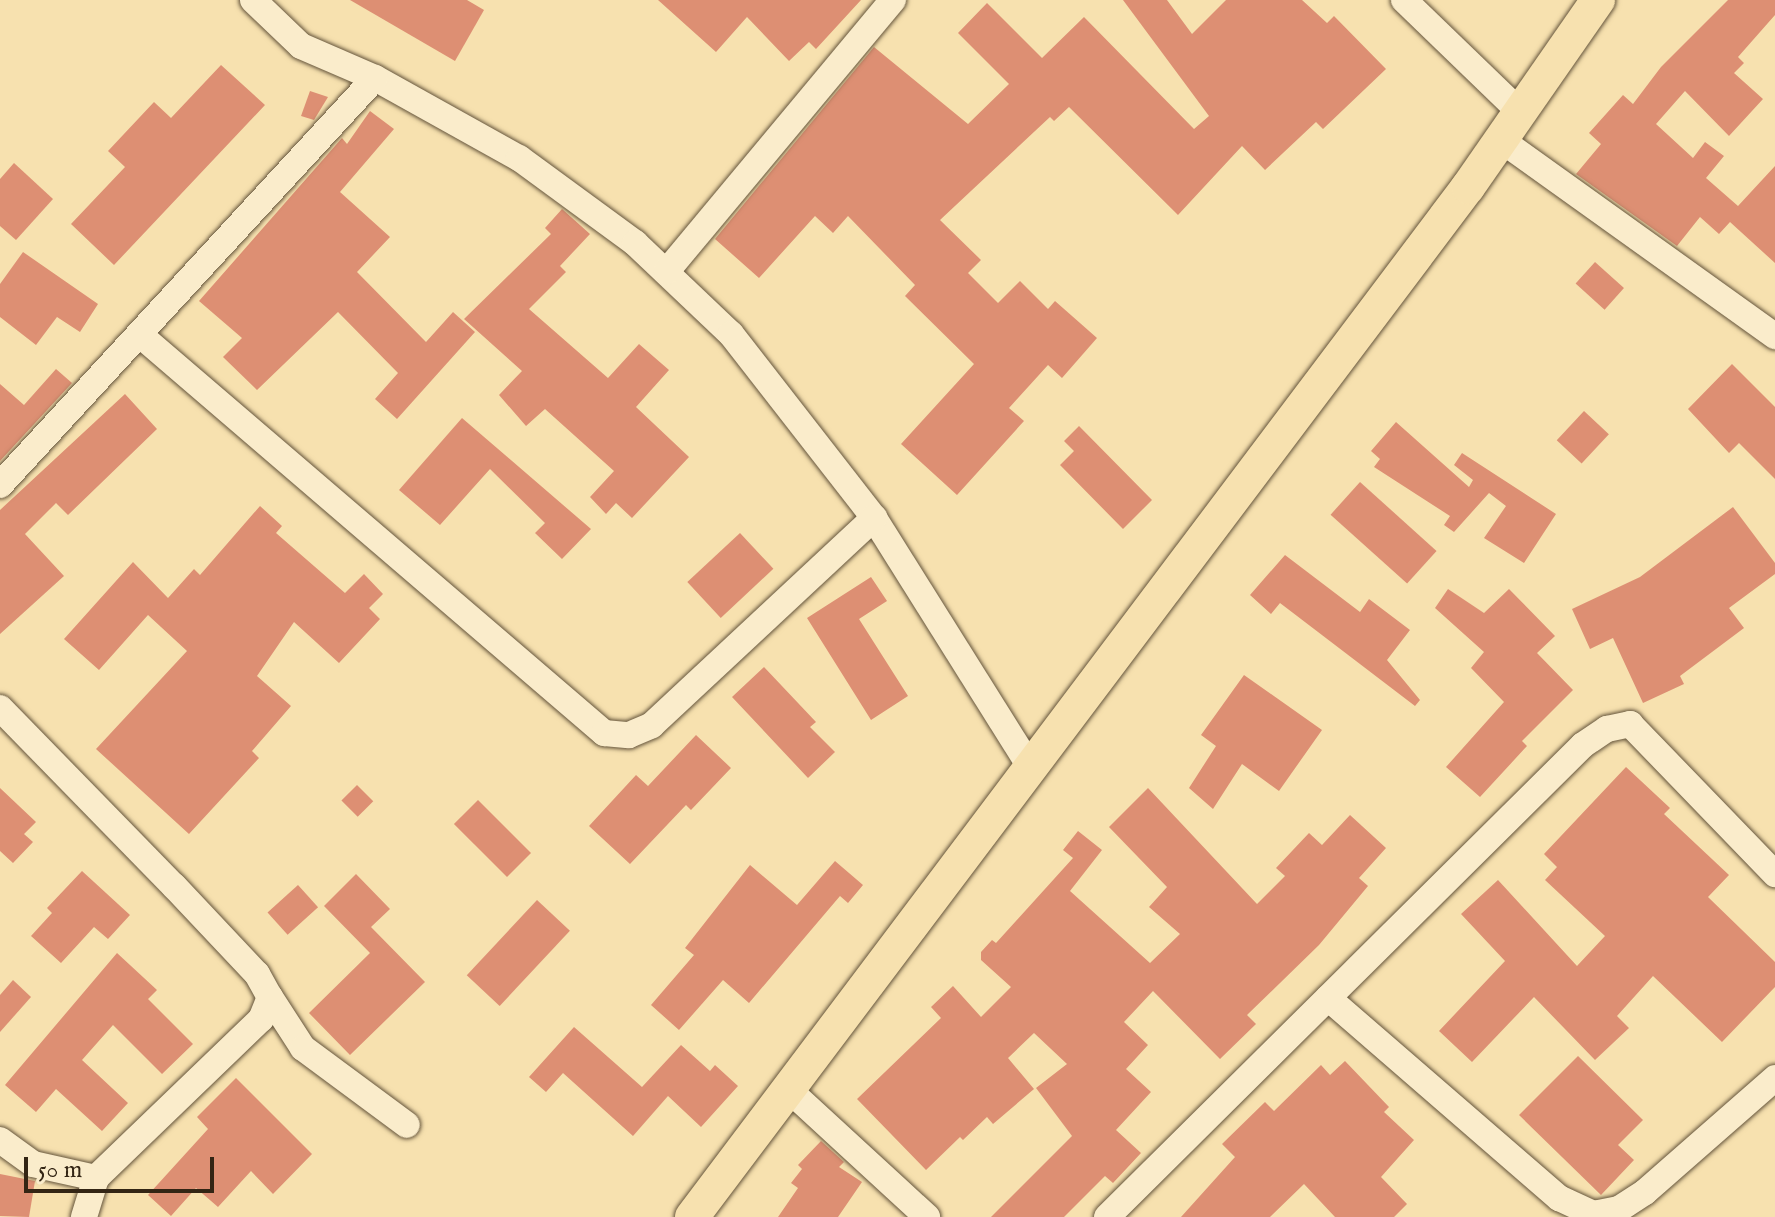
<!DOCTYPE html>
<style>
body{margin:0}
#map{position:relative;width:1775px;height:1217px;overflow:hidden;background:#f7e1af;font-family:"IM FELL English",serif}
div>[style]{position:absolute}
.building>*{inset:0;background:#dd8f73;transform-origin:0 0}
.roads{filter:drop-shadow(0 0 2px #64543b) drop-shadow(0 0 2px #64543b)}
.minor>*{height:26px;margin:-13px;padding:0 13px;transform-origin:13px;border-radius:13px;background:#faeccb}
.major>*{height:34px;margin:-17px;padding:0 17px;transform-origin:17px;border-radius:17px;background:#f7e1af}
span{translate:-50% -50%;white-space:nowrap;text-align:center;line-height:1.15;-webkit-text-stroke:6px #faeccb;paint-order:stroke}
.scale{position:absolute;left:24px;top:1157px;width:190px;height:36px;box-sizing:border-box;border:4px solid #332514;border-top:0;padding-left:10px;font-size:24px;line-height:28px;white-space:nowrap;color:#332514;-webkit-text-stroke:6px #faeccb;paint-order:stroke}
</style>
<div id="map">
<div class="building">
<i style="clip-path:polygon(350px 0,467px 0,484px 10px,455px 61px)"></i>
<i style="clip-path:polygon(658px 0,861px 0,816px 49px,809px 42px,789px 61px,747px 17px,716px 52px)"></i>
<i style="clip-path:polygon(1123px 0,1167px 0,1192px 34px,1226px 0,1302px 0,1327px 23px,1334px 16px,1386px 69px,1323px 129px,1316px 122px,1265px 170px,1242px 146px,1178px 215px,1069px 107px,1054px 121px,1050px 117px,940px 220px,981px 260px,968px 273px,998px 303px,1020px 281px,1048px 309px,1055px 301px,1097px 338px,1062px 378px,1048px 365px,1009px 408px,1024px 421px,957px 495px,901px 444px,974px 364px,905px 296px,915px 285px,848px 216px,833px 233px,815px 216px,759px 278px,715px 239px,874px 47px,968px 124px,1009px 84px,958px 33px,987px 3px,1042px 58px,1084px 17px,1194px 129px,1209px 116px)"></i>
<i style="clip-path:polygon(1728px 0,1775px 0,1775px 15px,1738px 57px,1744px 63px,1734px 73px,1763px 99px,1729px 136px,1685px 91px,1656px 124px,1693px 158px,1705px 142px,1724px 156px,1706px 178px,1738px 206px,1775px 166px,1775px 263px,1730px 222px,1719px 234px,1700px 217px,1677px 246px,1576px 174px,1601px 144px,1589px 133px,1623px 95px,1633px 104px,1661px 67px)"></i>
<i style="clip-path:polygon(221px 65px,265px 105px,114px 265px,71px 224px,125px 167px,108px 151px,154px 102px,171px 118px)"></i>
<i style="clip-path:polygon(310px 91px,328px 97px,314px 120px,301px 116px)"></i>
<i style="clip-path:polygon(370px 111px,394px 129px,340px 192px,390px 237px,357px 272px,426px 342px,453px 312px,475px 332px,397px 419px,375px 399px,398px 373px,338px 312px,257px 390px,223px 357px,242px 338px,199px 301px,342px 138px,347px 144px)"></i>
<i style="clip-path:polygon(14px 163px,53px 199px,16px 240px,0 226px,0 179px)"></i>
<i style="clip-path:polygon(562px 209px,590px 234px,560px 266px,566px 272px,529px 309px,608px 378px,639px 344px,669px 370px,636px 407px,689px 457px,632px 518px,616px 503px,606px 514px,590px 497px,614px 471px,545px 409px,526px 426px,499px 395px,522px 371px,464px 319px,551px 234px,545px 228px)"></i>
<i style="clip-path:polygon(23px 252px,98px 304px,80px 332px,57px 317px,36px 345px,0 317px,0 284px)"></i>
<i style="left:1595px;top:262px;width:39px;height:29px;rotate:42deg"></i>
<i style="clip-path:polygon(1732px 364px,1775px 407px,1775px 479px,1739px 443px,1729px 453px,1688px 409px)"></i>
<i style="clip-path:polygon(56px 369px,72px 383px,0 461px,0 384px,24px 405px)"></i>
<i style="clip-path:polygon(125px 394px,157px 429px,68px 515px,56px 503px,25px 534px,64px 576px,0 634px,0 510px)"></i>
<i style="left:1584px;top:411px;width:34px;height:40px;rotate:43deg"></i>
<i style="clip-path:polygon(462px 418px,591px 529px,562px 559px,535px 533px,545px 523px,490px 469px,440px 525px,399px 490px)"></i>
<i style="clip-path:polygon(1396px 422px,1469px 487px,1473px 480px,1454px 465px,1462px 453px,1556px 514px,1524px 563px,1484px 538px,1506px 506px,1489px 493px,1454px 532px,1444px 525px,1450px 516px,1374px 467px,1380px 459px,1371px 451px)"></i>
<i style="clip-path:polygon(1079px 426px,1152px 500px,1123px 529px,1060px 465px,1074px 451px,1064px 441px)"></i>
<i style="left:1360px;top:482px;width:103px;height:44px;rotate:42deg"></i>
<i style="clip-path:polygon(260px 506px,282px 526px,276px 533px,345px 593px,364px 574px,383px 594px,369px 608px,380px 619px,339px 663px,294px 622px,257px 676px,291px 706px,252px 751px,259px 758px,189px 834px,96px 749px,187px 651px,148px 615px,99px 670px,64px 639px,133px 562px,168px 598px,194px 569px,200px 575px)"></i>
<i style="clip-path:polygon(1733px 507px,1775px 563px,1775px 574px,1729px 608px,1744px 628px,1680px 676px,1684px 684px,1643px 703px,1613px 638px,1590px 649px,1572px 609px,1640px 577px)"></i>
<i style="left:740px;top:533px;width:49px;height:72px;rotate:47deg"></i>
<i style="clip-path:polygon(1285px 555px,1360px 612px,1369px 599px,1410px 630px,1387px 660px,1420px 700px,1415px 706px,1280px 603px,1271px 614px,1250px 595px)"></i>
<i style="clip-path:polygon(871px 577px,887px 601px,859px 619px,908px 696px,871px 720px,807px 618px)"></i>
<i style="clip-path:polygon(1448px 589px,1484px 613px,1509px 589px,1555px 636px,1537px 653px,1573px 690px,1522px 741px,1527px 746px,1480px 797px,1446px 767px,1504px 702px,1471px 668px,1484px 652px,1435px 608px)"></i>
<i style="clip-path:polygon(764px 667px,816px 722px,810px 727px,835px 752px,808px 778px,732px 697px)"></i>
<i style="clip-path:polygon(1244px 675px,1322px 730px,1279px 791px,1242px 764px,1213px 809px,1189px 788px,1216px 746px,1201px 735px)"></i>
<i style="clip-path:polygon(696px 735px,731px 768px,691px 810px,686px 805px,630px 864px,589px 826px,636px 775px,648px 786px)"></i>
<i style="clip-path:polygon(1626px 767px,1670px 808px,1664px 814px,1729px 875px,1708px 897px,1775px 962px,1775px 987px,1722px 1042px,1653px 976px,1617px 1016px,1629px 1028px,1595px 1060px,1534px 997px,1472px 1062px,1439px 1031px,1505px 961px,1461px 914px,1498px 880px,1577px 966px,1605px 936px,1545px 880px,1557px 867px,1544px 854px)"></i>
<i style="left:357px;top:785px;width:23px;height:22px;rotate:45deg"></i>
<i style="clip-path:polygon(0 788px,36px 822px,24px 834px,33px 842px,13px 863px,0 851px)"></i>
<i style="clip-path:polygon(1148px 788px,1257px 904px,1285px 876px,1276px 868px,1309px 833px,1322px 845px,1350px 815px,1386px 848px,1359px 878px,1368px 886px,1319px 945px,1247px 1015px,1256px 1024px,1220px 1059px,1153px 991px,1124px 1022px,1148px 1045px,1126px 1069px,1151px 1092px,1116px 1130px,1141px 1153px,1113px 1183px,1105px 1176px,1064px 1217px,991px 1217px,1072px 1136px,1036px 1088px,1067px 1064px,1034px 1033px,1008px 1058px,1034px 1089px,993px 1124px,987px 1117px,963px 1140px,960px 1137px,926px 1170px,857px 1099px,941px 1018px,931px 1007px,953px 986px,981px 1017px,1011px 987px,981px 960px,981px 952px,992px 940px,996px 943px,1073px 858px,1063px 850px,1078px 831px,1102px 850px,1070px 891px,1150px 963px,1180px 934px,1149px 907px,1167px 887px,1109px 827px)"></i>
<i style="left:478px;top:800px;width:75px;height:34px;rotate:45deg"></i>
<i style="clip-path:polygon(835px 861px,863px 885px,848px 903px,840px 896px,749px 1003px,723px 980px,679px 1030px,651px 1005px,694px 955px,685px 948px,750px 865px,797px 905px)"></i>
<i style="clip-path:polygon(82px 871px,130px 915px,108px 939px,94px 927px,61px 963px,31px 936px,52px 913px,47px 908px)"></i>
<i style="clip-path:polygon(356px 874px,390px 909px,371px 927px,425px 982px,350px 1055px,309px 1013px,370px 953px,324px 906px)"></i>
<i style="left:298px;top:885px;width:30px;height:41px;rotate:48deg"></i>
<i style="left:537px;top:900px;width:45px;height:103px;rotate:43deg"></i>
<i style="clip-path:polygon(117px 953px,157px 990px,148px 999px,193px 1044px,162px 1074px,113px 1025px,82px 1060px,128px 1103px,102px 1131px,56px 1089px,36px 1112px,5px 1085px)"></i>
<i style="clip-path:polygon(13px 980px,31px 997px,0 1032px,0 995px)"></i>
<i style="clip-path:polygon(574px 1027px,642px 1087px,681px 1045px,710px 1071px,715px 1065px,738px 1086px,701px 1127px,668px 1096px,633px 1136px,563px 1073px,546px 1092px,529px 1077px)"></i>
<i style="clip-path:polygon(1578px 1056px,1643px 1120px,1618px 1145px,1634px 1160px,1601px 1195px,1519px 1115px)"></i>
<i style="clip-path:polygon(1345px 1061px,1389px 1107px,1384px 1112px,1414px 1140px,1381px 1177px,1407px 1204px,1394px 1217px,1335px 1217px,1304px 1184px,1270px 1217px,1181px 1217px,1235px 1157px,1222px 1144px,1265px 1102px,1274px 1111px,1321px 1065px,1330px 1075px)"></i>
<i style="clip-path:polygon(236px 1078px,312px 1154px,273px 1194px,251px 1171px,218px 1207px,196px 1188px,171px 1216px,148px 1195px,208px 1129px,197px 1117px)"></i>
<i style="clip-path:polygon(821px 1141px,844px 1162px,839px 1167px,862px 1182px,838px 1217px,778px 1217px,798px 1188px,791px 1183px,802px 1169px,798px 1165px)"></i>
<i style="clip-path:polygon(0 1174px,35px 1181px,29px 1217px,0 1216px)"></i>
</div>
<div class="roads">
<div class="minor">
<i style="left:253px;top:0;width:66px;rotate:43.8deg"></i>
<i style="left:301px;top:46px;width:81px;rotate:23.4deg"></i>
<i style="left:375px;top:78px;width:165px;rotate:29.1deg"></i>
<i style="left:519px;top:158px;width:144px;rotate:36.2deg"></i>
<i style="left:635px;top:243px;width:132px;rotate:43.5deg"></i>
<i style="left:731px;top:334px;width:233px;rotate:52.1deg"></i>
<i style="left:874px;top:518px;width:295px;rotate:57.9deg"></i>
<i style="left:1404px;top:0;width:161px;rotate:44deg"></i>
<i style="left:1501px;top:140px;width:337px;rotate:35.6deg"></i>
<i style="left:667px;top:271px;width:353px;rotate:-50.2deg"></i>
<i style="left:139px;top:334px;width:613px;rotate:40.63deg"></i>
<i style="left:604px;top:733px;width:25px;rotate:5deg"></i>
<i style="left:629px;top:735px;width:25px;rotate:-23deg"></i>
<i style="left:652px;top:725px;width:304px;rotate:-43deg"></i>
<i style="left:0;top:485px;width:553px;rotate:-47.34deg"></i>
<i style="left:0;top:708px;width:249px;rotate:45.7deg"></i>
<i style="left:174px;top:886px;width:121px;rotate:46.7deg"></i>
<i style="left:257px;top:974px;width:26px;rotate:61deg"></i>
<i style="left:270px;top:997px;width:24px;rotate:112deg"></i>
<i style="left:261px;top:1019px;width:229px;rotate:136.1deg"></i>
<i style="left:96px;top:1178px;width:41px;rotate:107.1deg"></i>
<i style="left:270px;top:997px;width:61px;rotate:57.1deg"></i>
<i style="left:303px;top:1048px;width:129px;rotate:36.5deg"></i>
<i style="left:1328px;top:998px;width:306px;rotate:40.9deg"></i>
<i style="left:1559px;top:1198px;width:38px;rotate:25deg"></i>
<i style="left:1593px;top:1214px;width:26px;rotate:-11deg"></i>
<i style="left:1619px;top:1209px;width:31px;rotate:-33deg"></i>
<i style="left:1645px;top:1192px;width:173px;rotate:-41.2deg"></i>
<i style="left:788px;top:1089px;width:189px;rotate:42.6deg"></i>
<i style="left:0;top:1140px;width:41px;rotate:36deg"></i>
<i style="left:33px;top:1164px;width:65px;rotate:12.5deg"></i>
<i style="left:1107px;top:1217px;width:670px;rotate:-44.76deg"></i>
<i style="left:1583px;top:745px;width:29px;rotate:-34deg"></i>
<i style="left:1607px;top:729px;width:24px;rotate:-12deg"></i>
<i style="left:1630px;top:724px;width:209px;rotate:46deg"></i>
</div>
<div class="major">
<i style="left:692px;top:1217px;width:1290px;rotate:-53.01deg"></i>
<i style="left:1468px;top:187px;width:228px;rotate:-55.2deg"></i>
</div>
</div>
<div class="scale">50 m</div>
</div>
